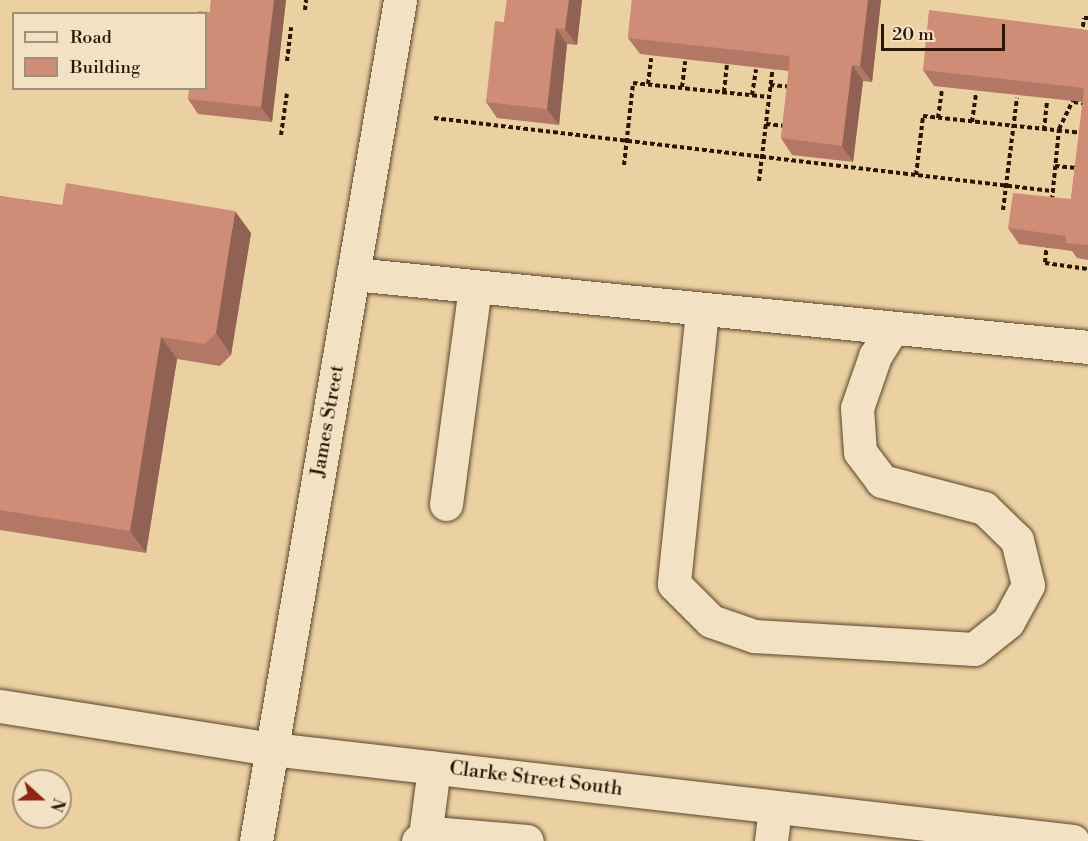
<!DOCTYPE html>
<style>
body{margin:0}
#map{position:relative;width:1088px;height:841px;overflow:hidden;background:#ebd1a2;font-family:"Libre Bodoni",serif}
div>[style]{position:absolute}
.path>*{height:4px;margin-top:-2px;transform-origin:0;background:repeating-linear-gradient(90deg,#2a1603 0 4.5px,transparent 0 7.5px)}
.roads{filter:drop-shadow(0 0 2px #5a452b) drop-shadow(0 0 2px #5a452b)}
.minor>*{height:33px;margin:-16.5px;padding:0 16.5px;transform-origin:16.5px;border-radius:16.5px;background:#f2e1c3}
.wall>*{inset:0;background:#b27865}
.shaded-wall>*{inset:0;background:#916253}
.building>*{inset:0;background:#cf8c76}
span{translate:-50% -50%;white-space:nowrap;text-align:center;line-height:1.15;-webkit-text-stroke:5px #f2e1c3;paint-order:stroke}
.street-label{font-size:20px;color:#2a1603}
.legend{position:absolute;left:12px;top:12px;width:195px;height:78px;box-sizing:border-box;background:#f2e1c3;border:2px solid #a29076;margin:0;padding:8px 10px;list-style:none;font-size:18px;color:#2a1603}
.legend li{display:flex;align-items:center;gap:12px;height:30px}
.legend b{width:30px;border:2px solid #a29076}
.north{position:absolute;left:12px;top:769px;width:60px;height:60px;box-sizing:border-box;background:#f2e1c3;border:2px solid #a29076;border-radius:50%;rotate:111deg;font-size:16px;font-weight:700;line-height:24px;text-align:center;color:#2a1603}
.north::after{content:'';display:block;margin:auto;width:21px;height:27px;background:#8f2418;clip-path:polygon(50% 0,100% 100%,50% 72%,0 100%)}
.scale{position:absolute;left:881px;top:24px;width:124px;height:27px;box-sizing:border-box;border:3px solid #2a1603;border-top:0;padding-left:8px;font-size:18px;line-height:21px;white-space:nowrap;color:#2a1603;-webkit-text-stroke:4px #f2e1c3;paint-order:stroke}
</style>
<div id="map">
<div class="path">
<i style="left:305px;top:10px;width:10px;rotate:-84deg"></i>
<i style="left:1082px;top:34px;width:16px;rotate:-83deg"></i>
<i style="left:1084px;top:18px;width:4px"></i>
<i style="left:287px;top:61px;width:34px;rotate:-83deg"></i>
<i style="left:648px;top:84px;width:26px;rotate:-83deg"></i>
<i style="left:770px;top:85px;width:21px;rotate:5deg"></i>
<i style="left:682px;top:87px;width:26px;rotate:-83deg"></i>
<i style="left:724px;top:92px;width:27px;rotate:-84deg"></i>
<i style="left:752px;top:95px;width:26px;rotate:-81deg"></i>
<i style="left:1074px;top:102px;width:14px;rotate:8deg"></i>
<i style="left:434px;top:118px;width:622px;rotate:6.74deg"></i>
<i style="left:938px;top:118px;width:29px;rotate:-82deg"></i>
<i style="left:972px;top:122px;width:28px;rotate:-82deg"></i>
<i style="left:766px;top:124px;width:20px;rotate:6deg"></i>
<i style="left:1044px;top:130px;width:28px;rotate:-84deg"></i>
<i style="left:281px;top:135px;width:42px;rotate:-81.9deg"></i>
<i style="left:624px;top:165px;width:82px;rotate:-83.7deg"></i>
<i style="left:633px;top:83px;width:137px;rotate:5.9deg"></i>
<i style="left:1055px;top:166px;width:22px;rotate:5deg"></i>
<i style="left:916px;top:175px;width:59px;rotate:-83.2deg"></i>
<i style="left:923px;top:116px;width:161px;rotate:6.1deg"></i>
<i style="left:759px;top:181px;width:117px;rotate:-83.1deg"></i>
<i style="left:1052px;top:200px;width:71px;rotate:-84.4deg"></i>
<i style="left:1059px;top:129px;width:34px;rotate:-64deg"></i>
<i style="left:1003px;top:210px;width:113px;rotate:-82.9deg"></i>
<i style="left:1047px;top:243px;width:20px;rotate:96deg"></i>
<i style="left:1045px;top:263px;width:43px;rotate:7.9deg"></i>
</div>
<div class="roads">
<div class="minor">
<i style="left:353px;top:274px;width:739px;rotate:5.67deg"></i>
<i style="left:702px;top:311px;width:274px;rotate:95.9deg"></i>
<i style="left:674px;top:584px;width:52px;rotate:45deg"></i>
<i style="left:711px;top:621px;width:46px;rotate:19.2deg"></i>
<i style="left:754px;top:636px;width:220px;rotate:3.4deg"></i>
<i style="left:974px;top:649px;width:43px;rotate:-38.5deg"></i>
<i style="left:1008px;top:622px;width:42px;rotate:-61.6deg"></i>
<i style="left:1028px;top:585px;width:46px;rotate:-103.7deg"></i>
<i style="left:1017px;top:540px;width:46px;rotate:-135.9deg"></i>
<i style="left:984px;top:508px;width:106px;rotate:-165.2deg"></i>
<i style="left:882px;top:481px;width:36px;rotate:-127deg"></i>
<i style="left:860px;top:452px;width:44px;rotate:-93.9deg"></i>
<i style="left:857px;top:408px;width:55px;rotate:-70.9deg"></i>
<i style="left:875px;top:356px;width:31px;rotate:-58deg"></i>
<i style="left:446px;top:504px;width:218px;rotate:-82.4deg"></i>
<i style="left:0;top:706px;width:275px;rotate:9deg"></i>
<i style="left:272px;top:749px;width:806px;rotate:6.55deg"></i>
<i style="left:425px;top:836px;width:69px;rotate:-82.5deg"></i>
<i style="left:256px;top:841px;width:853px;rotate:-80.28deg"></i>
<i style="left:418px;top:841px;width:9px;rotate:-36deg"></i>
<i style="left:425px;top:836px;width:19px;rotate:-6deg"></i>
<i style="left:444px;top:834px;width:83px;rotate:4.8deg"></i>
<i style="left:771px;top:841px;width:34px;rotate:-83deg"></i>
</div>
</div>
<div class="wall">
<i style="clip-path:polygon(211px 0,286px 0,272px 122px,198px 114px,188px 99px,210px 12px)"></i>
<i style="clip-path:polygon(507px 0,582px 0,577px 45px,567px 44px,559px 125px,497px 118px,486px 102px,504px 22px)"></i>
<i style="clip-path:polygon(632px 0,881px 0,872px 82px,863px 81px,853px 162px,792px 155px,781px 138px,789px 71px,640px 54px,628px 38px)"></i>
<i style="clip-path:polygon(1088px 30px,1088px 260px,1077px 258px,1072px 251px,1019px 244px,1008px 228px,1071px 199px,1083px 102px,934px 86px,923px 70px)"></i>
<i style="clip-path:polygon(0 196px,251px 233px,231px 355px,220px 366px,177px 359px,146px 553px,0 530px)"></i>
</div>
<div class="shaded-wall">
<i style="clip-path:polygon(274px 0,286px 0,272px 122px,261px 107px)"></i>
<i style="clip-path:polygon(569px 0,582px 0,577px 45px,565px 29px)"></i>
<i style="clip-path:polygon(868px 0,881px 0,872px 82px,860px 66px)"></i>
<i style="clip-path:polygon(556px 28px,567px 44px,559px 125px,547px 109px)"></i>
<i style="clip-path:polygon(852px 65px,863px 81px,853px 162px,842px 146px)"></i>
<i style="clip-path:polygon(235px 211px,251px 233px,231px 355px,216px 333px)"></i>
<i style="clip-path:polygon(161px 337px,177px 359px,146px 553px,130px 531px)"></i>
</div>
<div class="building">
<i style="clip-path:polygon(211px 0,274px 0,261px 107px,188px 99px,189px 88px,206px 88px,206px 14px,198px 14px,198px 11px,210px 12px)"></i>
<i style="clip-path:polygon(507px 0,569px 0,565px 29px,556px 28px,547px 109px,486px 102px,495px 21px,504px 22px)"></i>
<i style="clip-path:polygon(632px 0,868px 0,860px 66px,852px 65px,842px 146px,781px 138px,790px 56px,628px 38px)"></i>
<i style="clip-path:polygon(929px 10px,1088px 30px,1088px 245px,1066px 243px,1066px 236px,1008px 228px,1013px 193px,1071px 199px,1084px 88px,923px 70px)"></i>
<i style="clip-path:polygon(66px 183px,235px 211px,216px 333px,205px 344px,161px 337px,130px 531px,0 510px,0 196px,62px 206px)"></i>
</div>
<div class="street-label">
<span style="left:328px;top:421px;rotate:-80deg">James Street</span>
<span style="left:536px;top:779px;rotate:7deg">Clarke Street South</span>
</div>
<ul class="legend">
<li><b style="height:8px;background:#f2e1c3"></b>Road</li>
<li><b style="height:16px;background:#cf8c76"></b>Building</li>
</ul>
<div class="north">N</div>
<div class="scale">20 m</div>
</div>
